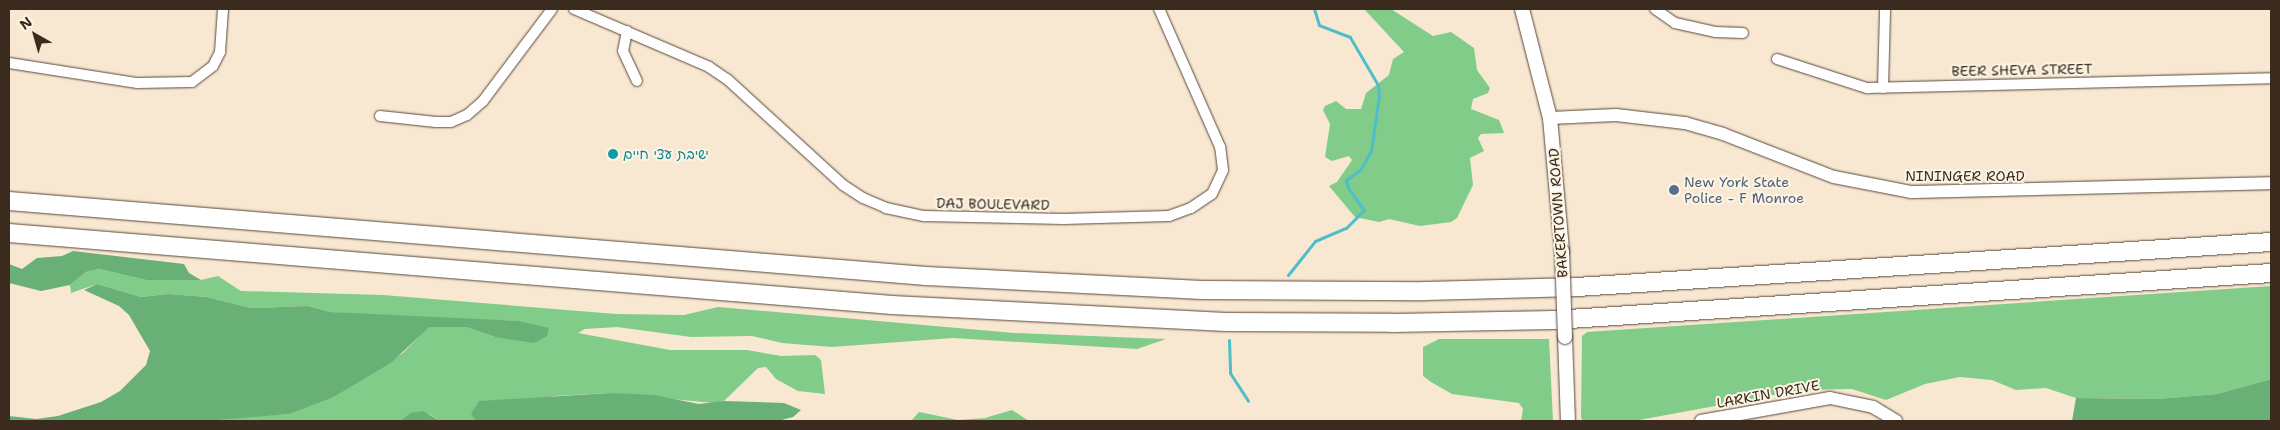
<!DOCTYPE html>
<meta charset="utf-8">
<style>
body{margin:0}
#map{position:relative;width:2280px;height:430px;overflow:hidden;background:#f8e8d2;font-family:"Shantell Sans","Playpen Sans Hebrew",sans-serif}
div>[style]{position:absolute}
.green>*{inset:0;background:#81cc89}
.forest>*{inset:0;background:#68b075}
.stream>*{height:3px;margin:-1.5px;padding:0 1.5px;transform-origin:1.5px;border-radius:1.5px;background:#50bec8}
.roads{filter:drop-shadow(0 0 1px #574639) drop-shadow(0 0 1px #574639)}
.minor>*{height:10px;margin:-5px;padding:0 5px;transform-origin:5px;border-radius:5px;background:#fff}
.tertiary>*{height:12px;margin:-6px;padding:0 6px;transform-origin:6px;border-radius:6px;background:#fff}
.secondary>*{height:14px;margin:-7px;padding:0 7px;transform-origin:7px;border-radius:7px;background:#fff}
.motorway>*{height:18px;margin:-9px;padding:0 9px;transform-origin:9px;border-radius:9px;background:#fff}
.bridges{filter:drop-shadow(0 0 1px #574639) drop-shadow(0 0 1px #574639)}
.secondary-bridge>*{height:14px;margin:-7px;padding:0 7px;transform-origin:7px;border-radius:7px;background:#fff}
.dots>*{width:14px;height:14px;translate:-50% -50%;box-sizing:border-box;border:2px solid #fcf5e5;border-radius:50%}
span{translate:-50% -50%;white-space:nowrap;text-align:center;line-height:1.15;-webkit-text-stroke:4px #fcf5e5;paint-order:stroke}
.street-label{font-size:14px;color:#3b2a1e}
.culture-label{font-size:14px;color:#0d838f}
.left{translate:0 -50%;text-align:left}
.service-label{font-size:14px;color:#4e5e75}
.frame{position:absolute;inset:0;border:10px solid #3b2a1e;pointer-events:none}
.north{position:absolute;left:10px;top:10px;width:50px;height:50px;-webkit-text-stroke:4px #fcf5e5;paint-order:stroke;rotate:322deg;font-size:14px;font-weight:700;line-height:20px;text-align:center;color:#3b2a1e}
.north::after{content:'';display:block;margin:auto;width:18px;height:22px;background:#3b2a1e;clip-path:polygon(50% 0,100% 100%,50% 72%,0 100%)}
</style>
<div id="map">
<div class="green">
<i style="clip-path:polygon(1364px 9px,1391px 9px,1433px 36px,1451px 32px,1474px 48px,1477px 70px,1490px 88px,1488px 93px,1473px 99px,1471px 109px,1499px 120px,1504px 133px,1481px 134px,1478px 138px,1484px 151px,1470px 158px,1473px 185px,1457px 218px,1451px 222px,1420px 226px,1389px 219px,1379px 222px,1355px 217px,1329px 186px,1337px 182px,1352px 160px,1349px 156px,1332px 161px,1325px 157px,1330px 124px,1323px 110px,1325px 106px,1336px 101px,1346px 109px,1361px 109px,1366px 93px,1389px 75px,1393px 59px,1404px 52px)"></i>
<i style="clip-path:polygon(99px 269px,146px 280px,201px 280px,218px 276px,241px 291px,383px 295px,616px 314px,684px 315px,718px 307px,1014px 333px,1166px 339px,1137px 349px,953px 338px,832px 347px,782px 343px,752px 336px,691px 337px,617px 327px,585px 329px,578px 333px,670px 350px,747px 350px,781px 356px,815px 355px,821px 360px,825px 394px,798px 391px,776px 379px,766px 367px,758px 368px,724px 401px,713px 403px,611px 393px,554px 396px,472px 414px,476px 421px,440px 421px,429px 414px,410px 413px,400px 421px,173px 421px,290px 414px,332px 398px,403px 353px,429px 326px,466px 327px,495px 337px,518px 321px,402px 318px,330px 312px,308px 306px,251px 308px,207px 297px,168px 294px,141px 297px,97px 284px,71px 293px,70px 285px,86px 272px)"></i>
<i style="clip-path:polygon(2271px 286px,2271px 379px,2217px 394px,2157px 399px,2076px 398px,2046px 388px,2016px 390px,1992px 380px,1960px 377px,1925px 384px,1886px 400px,1852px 389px,1802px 390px,1634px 421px,1583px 421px,1581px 418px,1582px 336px,1587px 332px)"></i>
<i style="clip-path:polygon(1439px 339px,1549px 339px,1553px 421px,1521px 421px,1523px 409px,1519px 403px,1452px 394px,1431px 382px,1423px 376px,1423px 347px)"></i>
<i style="clip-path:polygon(1012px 410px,1029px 421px,911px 421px,919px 412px,958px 420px,985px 418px)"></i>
</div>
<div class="forest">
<i style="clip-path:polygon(73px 251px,184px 264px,189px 273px,201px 280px,146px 280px,99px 269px,86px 272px,70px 285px,41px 291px,9px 283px,9px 264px,22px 269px,37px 258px,62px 256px)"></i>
<i style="clip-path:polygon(97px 284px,141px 297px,168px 294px,207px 297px,251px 308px,308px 306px,330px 312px,518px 321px,549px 328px,547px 336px,534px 343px,495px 337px,466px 327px,429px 327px,392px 362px,332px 398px,290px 414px,204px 421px,9px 421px,9px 416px,36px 419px,58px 416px,101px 402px,120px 391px,146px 365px,150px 351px,129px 315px,119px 306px,84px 290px)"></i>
<i style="clip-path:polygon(2271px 379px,2271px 421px,2072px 421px,2076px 398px,2157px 399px,2217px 394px)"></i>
<i style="clip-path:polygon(611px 393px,654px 395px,699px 404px,724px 401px,784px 403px,801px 410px,793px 417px,778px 421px,476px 421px,471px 414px,479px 401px)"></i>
<i style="clip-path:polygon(423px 411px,440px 421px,400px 421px,410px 413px)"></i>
</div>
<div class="stream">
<i style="left:1288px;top:275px;width:43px;rotate:-51.5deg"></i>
<i style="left:1315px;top:241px;width:34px;rotate:-23deg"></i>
<i style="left:1346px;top:228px;width:25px;rotate:-45deg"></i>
<i style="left:1364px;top:210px;width:27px;rotate:-126deg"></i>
<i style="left:1348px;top:188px;width:8px;rotate:-104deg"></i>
<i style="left:1346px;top:180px;width:17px;rotate:-36deg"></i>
<i style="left:1360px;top:170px;width:22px;rotate:-60deg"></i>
<i style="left:1371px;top:151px;width:56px;rotate:-81.7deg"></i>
<i style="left:1379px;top:96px;width:11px;rotate:-95deg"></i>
<i style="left:1378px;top:85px;width:56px;rotate:-120.3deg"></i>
<i style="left:1350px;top:37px;width:33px;rotate:-159deg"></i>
<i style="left:1319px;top:25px;width:17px;rotate:-107deg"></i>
<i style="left:1229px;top:340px;width:33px;rotate:88deg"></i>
<i style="left:1230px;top:373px;width:33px;rotate:57deg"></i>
</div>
<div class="roads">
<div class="minor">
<i style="left:574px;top:9px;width:147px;rotate:23.2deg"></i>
<i style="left:709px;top:67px;width:22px;rotate:34deg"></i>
<i style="left:727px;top:79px;width:157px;rotate:42.4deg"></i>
<i style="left:843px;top:185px;width:24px;rotate:33deg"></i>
<i style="left:863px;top:198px;width:25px;rotate:23deg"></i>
<i style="left:886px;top:208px;width:40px;rotate:12deg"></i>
<i style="left:925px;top:216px;width:139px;rotate:1.2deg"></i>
<i style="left:1064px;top:219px;width:105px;rotate:-1.6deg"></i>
<i style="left:1169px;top:216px;width:23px;rotate:-20deg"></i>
<i style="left:1191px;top:208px;width:25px;rotate:-34deg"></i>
<i style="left:1212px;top:194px;width:26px;rotate:-65deg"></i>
<i style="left:1223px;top:170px;width:23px;rotate:-97deg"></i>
<i style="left:1220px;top:147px;width:151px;rotate:-113.8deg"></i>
<i style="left:1655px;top:9px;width:24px;rotate:35deg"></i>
<i style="left:1675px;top:23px;width:42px;rotate:12.4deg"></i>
<i style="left:1716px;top:32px;width:27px;rotate:2deg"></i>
<i style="left:627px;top:31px;width:20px;rotate:101deg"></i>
<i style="left:623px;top:51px;width:33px;rotate:65deg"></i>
<i style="left:1777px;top:59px;width:95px;rotate:17.9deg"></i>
<i style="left:1867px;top:88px;width:404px;rotate:-1.4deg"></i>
<i style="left:9px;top:63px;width:130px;rotate:8.9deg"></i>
<i style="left:137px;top:83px;width:55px;rotate:-1deg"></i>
<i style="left:192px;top:82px;width:26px;rotate:-37deg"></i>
<i style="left:213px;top:66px;width:16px;rotate:-63deg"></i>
<i style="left:220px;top:52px;width:43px;rotate:-86deg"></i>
<i style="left:1883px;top:88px;width:79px;rotate:-88.5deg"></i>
<i style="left:380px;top:116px;width:56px;rotate:6.1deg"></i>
<i style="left:436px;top:122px;width:15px"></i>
<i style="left:451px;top:122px;width:17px;rotate:-24deg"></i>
<i style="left:467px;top:115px;width:21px;rotate:-41deg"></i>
<i style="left:483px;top:101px;width:115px;rotate:-53.1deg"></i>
</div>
<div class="tertiary">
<i style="left:1550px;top:118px;width:66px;rotate:-2.6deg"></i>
<i style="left:1616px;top:115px;width:69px;rotate:6.6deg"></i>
<i style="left:1685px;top:123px;width:40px;rotate:16deg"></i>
<i style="left:1723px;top:134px;width:119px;rotate:21.2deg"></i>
<i style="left:1834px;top:177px;width:78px;rotate:11deg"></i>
<i style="left:1911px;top:192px;width:360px;rotate:-1.4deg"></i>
<i style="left:1701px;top:421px;width:131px;rotate:-10.1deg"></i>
<i style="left:1830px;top:398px;width:44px;rotate:11.8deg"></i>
<i style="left:1873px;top:407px;width:27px;rotate:31deg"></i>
</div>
<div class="secondary">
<i style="left:1522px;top:9px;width:113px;rotate:75.6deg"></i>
<i style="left:1550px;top:118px;width:134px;rotate:84.8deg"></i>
<i style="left:1565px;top:337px;width:84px;rotate:88deg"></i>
</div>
<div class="motorway">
<i style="left:9px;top:201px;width:920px;rotate:4.68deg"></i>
<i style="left:926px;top:276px;width:276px;rotate:2.9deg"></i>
<i style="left:1202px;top:290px;width:222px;rotate:0.3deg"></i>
<i style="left:1424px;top:291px;width:153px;rotate:-1.5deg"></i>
<i style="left:1577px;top:287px;width:695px;rotate:-3.71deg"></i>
<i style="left:9px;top:233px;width:886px;rotate:4.66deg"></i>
<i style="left:892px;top:305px;width:334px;rotate:2.9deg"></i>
<i style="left:1226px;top:322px;width:167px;rotate:0.3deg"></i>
<i style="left:1393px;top:323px;width:161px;rotate:-1.1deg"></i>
<i style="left:1554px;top:320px;width:719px;rotate:-3.75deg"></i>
</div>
</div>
<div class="bridges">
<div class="secondary-bridge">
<i style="left:1562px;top:251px;width:86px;rotate:88deg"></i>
</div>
</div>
<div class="dots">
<i style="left:613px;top:154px;background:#0f9aa8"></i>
<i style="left:1674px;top:190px;background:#5c6f8a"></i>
</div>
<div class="street-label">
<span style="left:2022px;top:70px;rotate:-1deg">BEER SHEVA STREET</span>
<span style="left:1965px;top:176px">NININGER ROAD</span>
<span style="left:993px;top:204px;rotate:1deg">DAJ BOULEVARD</span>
<span style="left:1558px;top:213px;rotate:-94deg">BAKERTOWN ROAD</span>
<span style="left:1768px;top:394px;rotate:-10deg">LARKIN DRIVE</span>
</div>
<div class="culture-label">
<span class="left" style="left:623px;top:154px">ישיבת עצי חיים</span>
</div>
<div class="service-label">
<span class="left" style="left:1684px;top:190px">New York State<br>Police - F Monroe</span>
</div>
<div class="frame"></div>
<div class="north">N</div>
</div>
